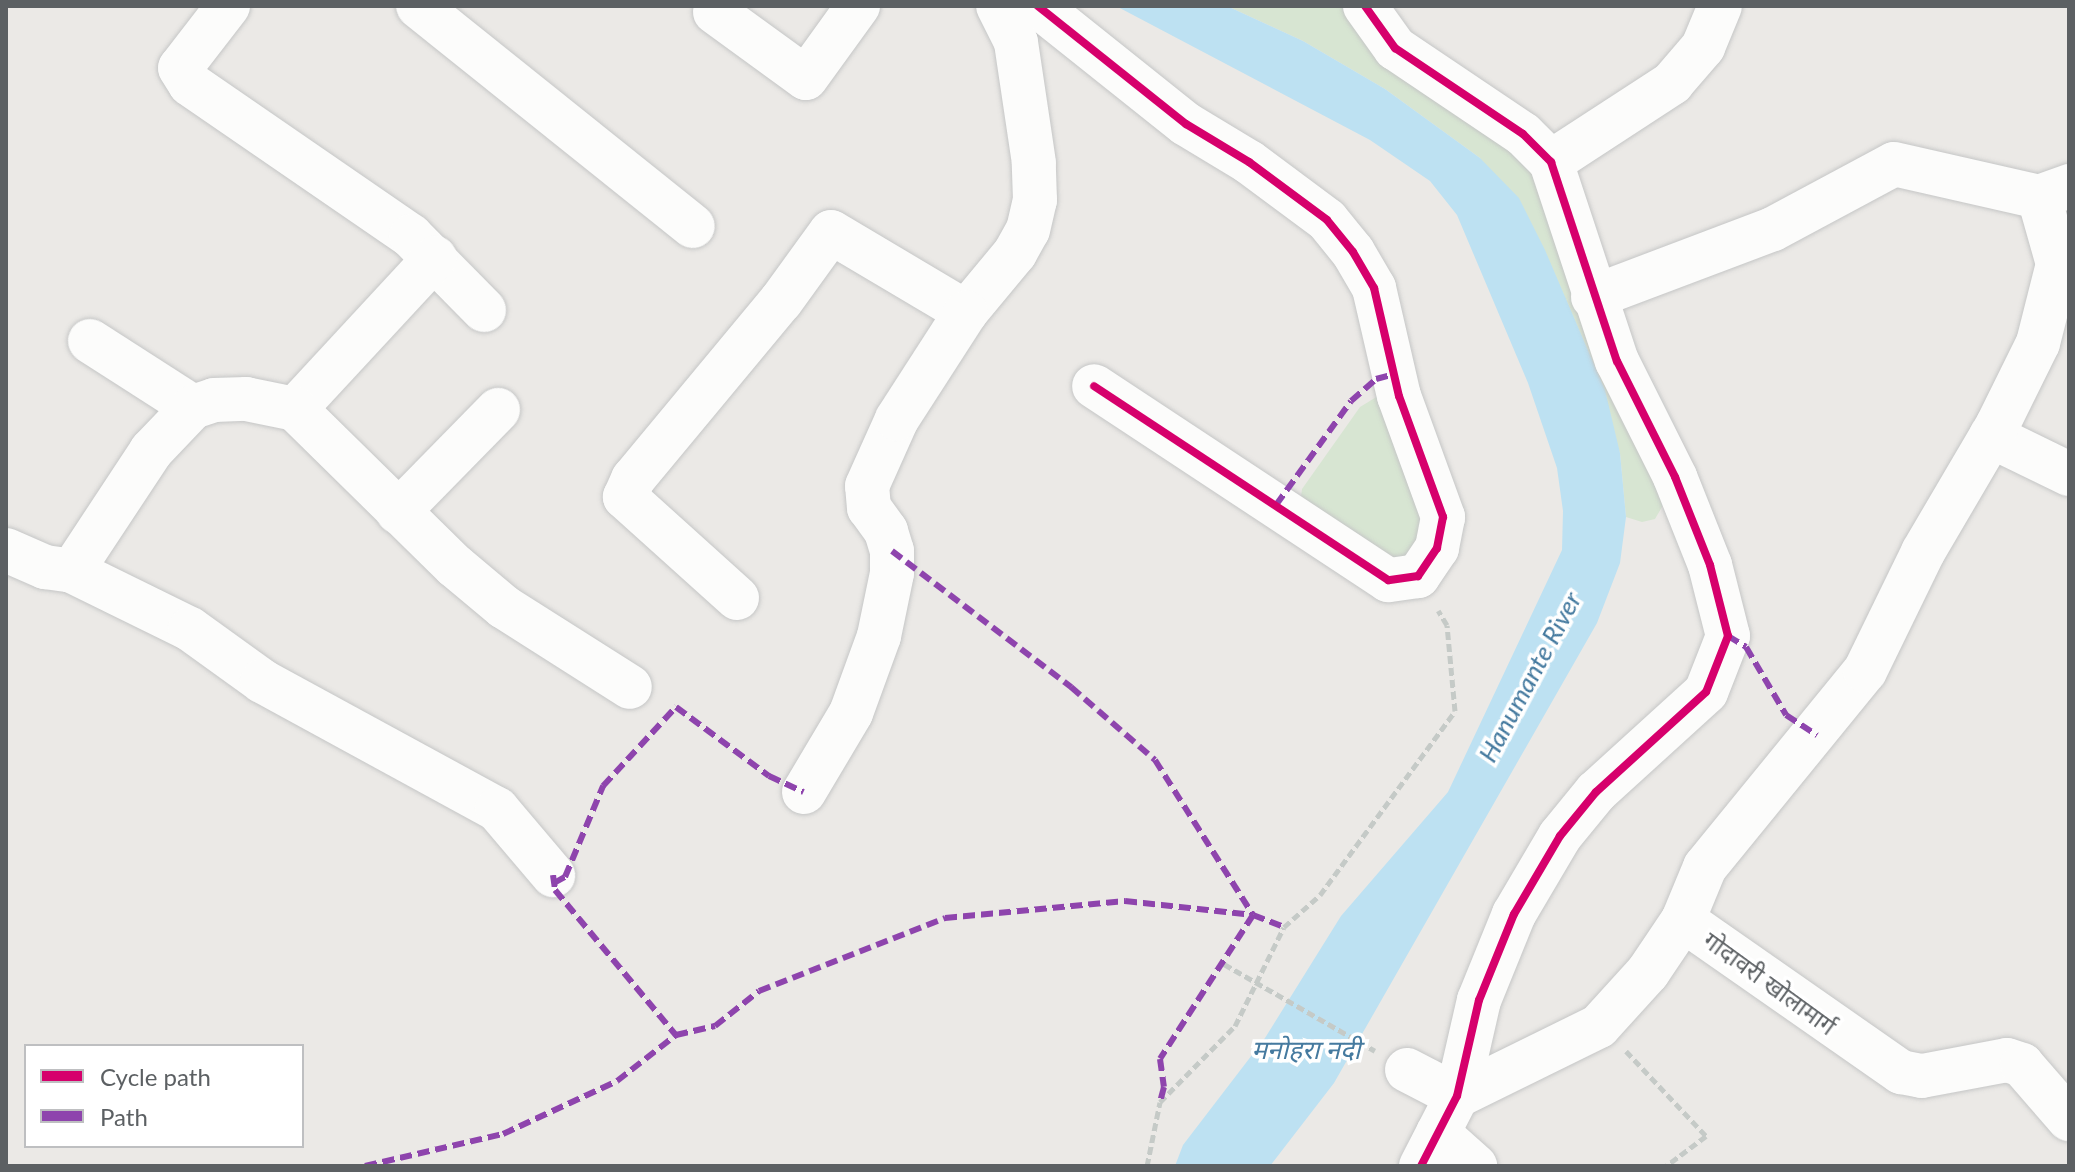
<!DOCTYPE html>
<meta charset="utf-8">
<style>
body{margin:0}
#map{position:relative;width:2075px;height:1172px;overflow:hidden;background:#ebe9e6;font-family:Lato,"Noto Sans Devanagari",sans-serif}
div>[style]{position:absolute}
.green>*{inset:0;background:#d7e5d2}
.water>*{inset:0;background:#bde1f2}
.path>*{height:5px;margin-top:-2.5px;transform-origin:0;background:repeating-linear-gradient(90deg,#c5cac7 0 8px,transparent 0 12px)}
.roads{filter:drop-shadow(0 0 2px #c5c6c6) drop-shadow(0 0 2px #c5c6c6)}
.minor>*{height:44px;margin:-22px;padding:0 22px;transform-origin:22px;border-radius:22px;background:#fcfcfb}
.quiet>*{height:6px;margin-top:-3px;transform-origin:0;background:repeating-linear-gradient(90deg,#8e44ad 0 12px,transparent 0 18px)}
.cycleway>*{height:8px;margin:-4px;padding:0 4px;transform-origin:4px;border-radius:4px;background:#d6006c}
span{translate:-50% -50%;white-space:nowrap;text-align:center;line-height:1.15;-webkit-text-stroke:7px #fff;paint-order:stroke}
.street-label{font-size:24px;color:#5c6063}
.water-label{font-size:26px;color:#457a9f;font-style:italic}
.frame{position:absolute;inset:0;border:8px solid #5c6063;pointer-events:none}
.legend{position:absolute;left:24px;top:1044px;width:280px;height:104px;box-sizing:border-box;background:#fff;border:2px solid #bebfc1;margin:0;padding:10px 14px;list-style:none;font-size:24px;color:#5c6063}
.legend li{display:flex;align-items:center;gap:16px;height:40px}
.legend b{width:40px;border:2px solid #bebfc1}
</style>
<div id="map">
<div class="green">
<i style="clip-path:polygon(1227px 6px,1355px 6px,1536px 168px,1666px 500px,1655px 519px,1642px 522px,1626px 517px,1620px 453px,1480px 158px,1385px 89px,1303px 41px)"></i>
<i style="clip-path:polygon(1378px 396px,1425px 501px,1421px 547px,1398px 561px,1300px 505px,1302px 489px,1360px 407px)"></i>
</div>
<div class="water">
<i style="clip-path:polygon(1116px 6px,1227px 6px,1303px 41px,1385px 89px,1480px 158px,1519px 198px,1545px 250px,1605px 390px,1620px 453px,1626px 517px,1620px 563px,1597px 623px,1334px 1083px,1270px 1166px,1175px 1166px,1183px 1145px,1265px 1038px,1341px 916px,1448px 792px,1562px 550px,1563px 511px,1557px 468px,1528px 383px,1457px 215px,1430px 181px,1370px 140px)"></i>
</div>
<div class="path">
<i style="left:1224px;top:964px;width:174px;rotate:29.9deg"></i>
<i style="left:1626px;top:1051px;width:117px;rotate:46.7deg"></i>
<i style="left:1706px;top:1136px;width:50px;rotate:143.1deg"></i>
<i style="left:1147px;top:1166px;width:65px;rotate:-78.5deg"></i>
<i style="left:1160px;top:1102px;width:107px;rotate:-45.4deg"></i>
<i style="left:1235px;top:1026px;width:110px;rotate:-63.7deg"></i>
<i style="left:1284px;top:927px;width:48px;rotate:-41.6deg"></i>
<i style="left:1320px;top:895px;width:228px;rotate:-53.7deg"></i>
<i style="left:1455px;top:711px;width:86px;rotate:-95.3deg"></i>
<i style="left:1447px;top:625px;width:17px;rotate:-121deg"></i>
</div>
<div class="roads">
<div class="minor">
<i style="left:228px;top:6px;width:78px;rotate:127.7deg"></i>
<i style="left:180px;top:68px;width:19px;rotate:58deg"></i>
<i style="left:190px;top:84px;width:268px;rotate:34.5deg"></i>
<i style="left:411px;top:236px;width:104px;rotate:45.4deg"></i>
<i style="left:418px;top:6px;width:352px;rotate:38.7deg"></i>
<i style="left:1038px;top:6px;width:189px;rotate:38.6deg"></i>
<i style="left:1186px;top:124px;width:74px;rotate:31.1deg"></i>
<i style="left:1249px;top:162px;width:97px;rotate:36.6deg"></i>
<i style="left:1327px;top:220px;width:41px;rotate:50.9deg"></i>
<i style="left:1353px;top:252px;width:42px;rotate:59.7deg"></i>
<i style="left:1374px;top:288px;width:111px;rotate:77deg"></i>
<i style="left:1399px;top:396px;width:129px;rotate:70deg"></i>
<i style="left:1443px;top:517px;width:32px;rotate:101deg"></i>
<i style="left:1437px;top:548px;width:34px;rotate:124deg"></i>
<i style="left:1418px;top:576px;width:30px;rotate:172deg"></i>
<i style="left:1388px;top:580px;width:352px;rotate:-146.6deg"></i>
<i style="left:1365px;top:6px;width:52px;rotate:54.5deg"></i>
<i style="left:1395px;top:48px;width:154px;rotate:33.9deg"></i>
<i style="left:1523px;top:134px;width:40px;rotate:45deg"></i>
<i style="left:1551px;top:162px;width:210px;rotate:71.7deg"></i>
<i style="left:1617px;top:361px;width:130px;rotate:63.4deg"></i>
<i style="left:1675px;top:477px;width:95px;rotate:68.3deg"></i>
<i style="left:1710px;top:565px;width:73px;rotate:75.8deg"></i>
<i style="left:1728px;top:636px;width:60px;rotate:111.4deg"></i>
<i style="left:1706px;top:692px;width:149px;rotate:137.7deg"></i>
<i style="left:1596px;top:792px;width:57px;rotate:129.3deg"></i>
<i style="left:1560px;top:836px;width:91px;rotate:120.5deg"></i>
<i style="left:1514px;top:914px;width:93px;rotate:112.1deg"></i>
<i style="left:1479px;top:1000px;width:98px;rotate:102.9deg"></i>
<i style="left:1457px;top:1096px;width:79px;rotate:117.2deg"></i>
<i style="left:715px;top:12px;width:112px;rotate:36deg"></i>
<i style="left:806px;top:78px;width:89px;rotate:-54.2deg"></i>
<i style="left:1551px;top:162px;width:145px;rotate:-33.1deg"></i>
<i style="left:1672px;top:83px;width:48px;rotate:-49.3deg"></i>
<i style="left:1703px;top:47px;width:44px;rotate:-67.5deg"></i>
<i style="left:1593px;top:297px;width:192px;rotate:-20.7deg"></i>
<i style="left:1773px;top:229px;width:137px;rotate:-28.2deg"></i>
<i style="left:1894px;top:164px;width:149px;rotate:12.8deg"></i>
<i style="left:2039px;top:197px;width:32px;rotate:-20deg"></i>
<i style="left:90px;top:341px;width:122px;rotate:32.7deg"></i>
<i style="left:295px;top:409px;width:206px;rotate:-47.2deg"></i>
<i style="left:1991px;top:436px;width:87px;rotate:26deg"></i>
<i style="left:398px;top:512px;width:143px;rotate:-45.6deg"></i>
<i style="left:6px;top:550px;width:43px;rotate:23.6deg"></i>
<i style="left:45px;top:567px;width:27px;rotate:8deg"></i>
<i style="left:72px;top:571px;width:144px;rotate:-56.6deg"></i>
<i style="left:151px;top:451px;width:61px;rotate:-46.3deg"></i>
<i style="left:193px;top:407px;width:22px;rotate:-18deg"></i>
<i style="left:214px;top:400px;width:32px;rotate:-2deg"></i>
<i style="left:246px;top:399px;width:50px;rotate:11.5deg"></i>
<i style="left:295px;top:409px;width:224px;rotate:44.5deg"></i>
<i style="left:455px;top:566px;width:64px;rotate:39.9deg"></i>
<i style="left:504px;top:607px;width:149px;rotate:32.4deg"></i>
<i style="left:72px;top:571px;width:131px;rotate:26.2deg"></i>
<i style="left:190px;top:629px;width:89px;rotate:35.8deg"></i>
<i style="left:262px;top:681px;width:268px;rotate:28.6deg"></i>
<i style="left:497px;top:809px;width:87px;rotate:49.7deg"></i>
<i style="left:737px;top:598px;width:151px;rotate:-138deg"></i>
<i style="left:625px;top:497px;width:20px;rotate:-66deg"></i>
<i style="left:633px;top:479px;width:231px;rotate:-50.3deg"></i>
<i style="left:781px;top:301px;width:85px;rotate:-54.1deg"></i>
<i style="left:831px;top:232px;width:157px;rotate:30.7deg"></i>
<i style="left:966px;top:312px;width:77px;rotate:-50.3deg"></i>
<i style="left:1015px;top:253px;width:26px;rotate:-61deg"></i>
<i style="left:1028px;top:230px;width:31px;rotate:-77deg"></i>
<i style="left:1035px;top:200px;width:37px;rotate:-92deg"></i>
<i style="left:1034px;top:163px;width:122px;rotate:-98.5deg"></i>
<i style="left:1016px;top:42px;width:40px;rotate:-116.6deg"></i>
<i style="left:804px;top:792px;width:92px;rotate:-59.3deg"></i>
<i style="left:851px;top:713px;width:82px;rotate:-70deg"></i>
<i style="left:879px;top:636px;width:64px;rotate:-78.3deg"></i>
<i style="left:892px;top:573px;width:22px;rotate:-90deg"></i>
<i style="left:892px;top:551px;width:21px;rotate:-107deg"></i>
<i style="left:886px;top:531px;width:29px;rotate:-126deg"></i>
<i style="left:869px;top:508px;width:22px;rotate:-95deg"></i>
<i style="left:867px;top:486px;width:73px;rotate:-65.9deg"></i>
<i style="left:897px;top:419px;width:127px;rotate:-57.2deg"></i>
<i style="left:1683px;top:920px;width:57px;rotate:-67.5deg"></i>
<i style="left:1705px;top:867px;width:253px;rotate:-50.8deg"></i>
<i style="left:1865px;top:671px;width:132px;rotate:-64deg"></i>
<i style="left:1923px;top:552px;width:148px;rotate:-59.6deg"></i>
<i style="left:1998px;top:424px;width:90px;rotate:-63.7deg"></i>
<i style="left:2038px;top:343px;width:81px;rotate:-75.8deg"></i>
<i style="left:2058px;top:264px;width:70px;rotate:-105.8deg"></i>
<i style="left:1407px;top:1070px;width:56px;rotate:27.5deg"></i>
<i style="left:1457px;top:1096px;width:158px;rotate:-26.2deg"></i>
<i style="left:1599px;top:1026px;width:73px;rotate:-47.8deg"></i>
<i style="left:1648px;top:972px;width:63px;rotate:-56.1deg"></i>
<i style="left:1683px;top:920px;width:266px;rotate:34.9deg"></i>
<i style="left:1901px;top:1072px;width:21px;rotate:11deg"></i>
<i style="left:1922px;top:1076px;width:86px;rotate:-10.7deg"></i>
<i style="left:2007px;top:1060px;width:16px;rotate:18deg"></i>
<i style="left:2022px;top:1065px;width:72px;rotate:49deg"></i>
<i style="left:1438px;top:1133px;width:50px;rotate:41.7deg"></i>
</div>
</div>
<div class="quiet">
<i style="left:1276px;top:505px;width:128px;rotate:-54.2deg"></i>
<i style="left:1351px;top:401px;width:33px;rotate:-41deg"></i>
<i style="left:1376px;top:379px;width:20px;rotate:-15deg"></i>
<i style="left:892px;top:551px;width:225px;rotate:37.2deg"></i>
<i style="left:1071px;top:687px;width:111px;rotate:41deg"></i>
<i style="left:1155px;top:760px;width:183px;rotate:57.7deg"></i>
<i style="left:1253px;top:915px;width:171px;rotate:122.9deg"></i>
<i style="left:1160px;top:1059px;width:28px;rotate:82deg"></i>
<i style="left:1164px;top:1087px;width:16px;rotate:105deg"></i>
<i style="left:1728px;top:636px;width:21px;rotate:31deg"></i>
<i style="left:1746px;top:647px;width:79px;rotate:59.5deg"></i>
<i style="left:1786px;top:715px;width:37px;rotate:33deg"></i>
<i style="left:553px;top:875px;width:15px;rotate:82deg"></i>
<i style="left:555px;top:890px;width:189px;rotate:50.2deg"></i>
<i style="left:554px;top:883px;width:13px;rotate:-29deg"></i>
<i style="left:565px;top:877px;width:99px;rotate:-67.3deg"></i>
<i style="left:603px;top:786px;width:108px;rotate:-47.3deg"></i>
<i style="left:676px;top:707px;width:116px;rotate:36.6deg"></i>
<i style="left:769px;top:776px;width:38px;rotate:25deg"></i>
<i style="left:365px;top:1166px;width:142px;rotate:-13.1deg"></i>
<i style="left:503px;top:1134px;width:126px;rotate:-24.9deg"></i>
<i style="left:617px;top:1081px;width:75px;rotate:-37.9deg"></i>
<i style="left:676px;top:1035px;width:40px;rotate:-13deg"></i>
<i style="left:715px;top:1026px;width:56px;rotate:-38.5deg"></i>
<i style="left:759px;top:991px;width:200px;rotate:-21.4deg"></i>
<i style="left:945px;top:918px;width:181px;rotate:-5.4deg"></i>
<i style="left:1125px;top:901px;width:129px;rotate:6.2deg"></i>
<i style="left:1253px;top:915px;width:33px;rotate:21deg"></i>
</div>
<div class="cycleway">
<i style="left:1038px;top:6px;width:189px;rotate:38.6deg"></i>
<i style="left:1186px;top:124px;width:74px;rotate:31.1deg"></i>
<i style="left:1249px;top:162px;width:97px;rotate:36.6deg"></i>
<i style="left:1327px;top:220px;width:41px;rotate:50.9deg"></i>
<i style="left:1353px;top:252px;width:42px;rotate:59.7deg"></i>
<i style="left:1374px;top:288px;width:111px;rotate:77deg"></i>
<i style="left:1399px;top:396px;width:129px;rotate:70deg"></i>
<i style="left:1443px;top:517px;width:32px;rotate:101deg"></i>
<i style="left:1437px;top:548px;width:34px;rotate:124deg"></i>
<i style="left:1418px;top:576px;width:30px;rotate:172deg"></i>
<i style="left:1388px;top:580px;width:352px;rotate:-146.6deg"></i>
<i style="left:1365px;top:6px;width:52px;rotate:54.5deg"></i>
<i style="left:1395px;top:48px;width:154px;rotate:33.9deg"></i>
<i style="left:1523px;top:134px;width:40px;rotate:45deg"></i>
<i style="left:1551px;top:162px;width:210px;rotate:71.7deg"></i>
<i style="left:1617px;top:361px;width:130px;rotate:63.4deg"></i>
<i style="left:1675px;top:477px;width:95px;rotate:68.3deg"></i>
<i style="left:1710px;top:565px;width:73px;rotate:75.8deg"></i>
<i style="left:1728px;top:636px;width:60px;rotate:111.4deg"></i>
<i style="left:1706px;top:692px;width:149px;rotate:137.7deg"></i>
<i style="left:1596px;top:792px;width:57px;rotate:129.3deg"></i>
<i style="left:1560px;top:836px;width:91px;rotate:120.5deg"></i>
<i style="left:1514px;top:914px;width:93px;rotate:112.1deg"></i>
<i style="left:1479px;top:1000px;width:98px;rotate:102.9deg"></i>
<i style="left:1457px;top:1096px;width:79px;rotate:117.2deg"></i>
</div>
<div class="street-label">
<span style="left:1770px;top:983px;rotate:36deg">गोदावरी खोलामार्ग</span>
</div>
<div class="water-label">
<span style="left:1530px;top:677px;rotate:-62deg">Hanumante River</span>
<span style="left:1306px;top:1050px">मनोहरा नदी</span>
</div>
<div class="frame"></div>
<ul class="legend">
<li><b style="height:10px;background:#d6006c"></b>Cycle path</li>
<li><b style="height:10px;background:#8e44ad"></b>Path</li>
</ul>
</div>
